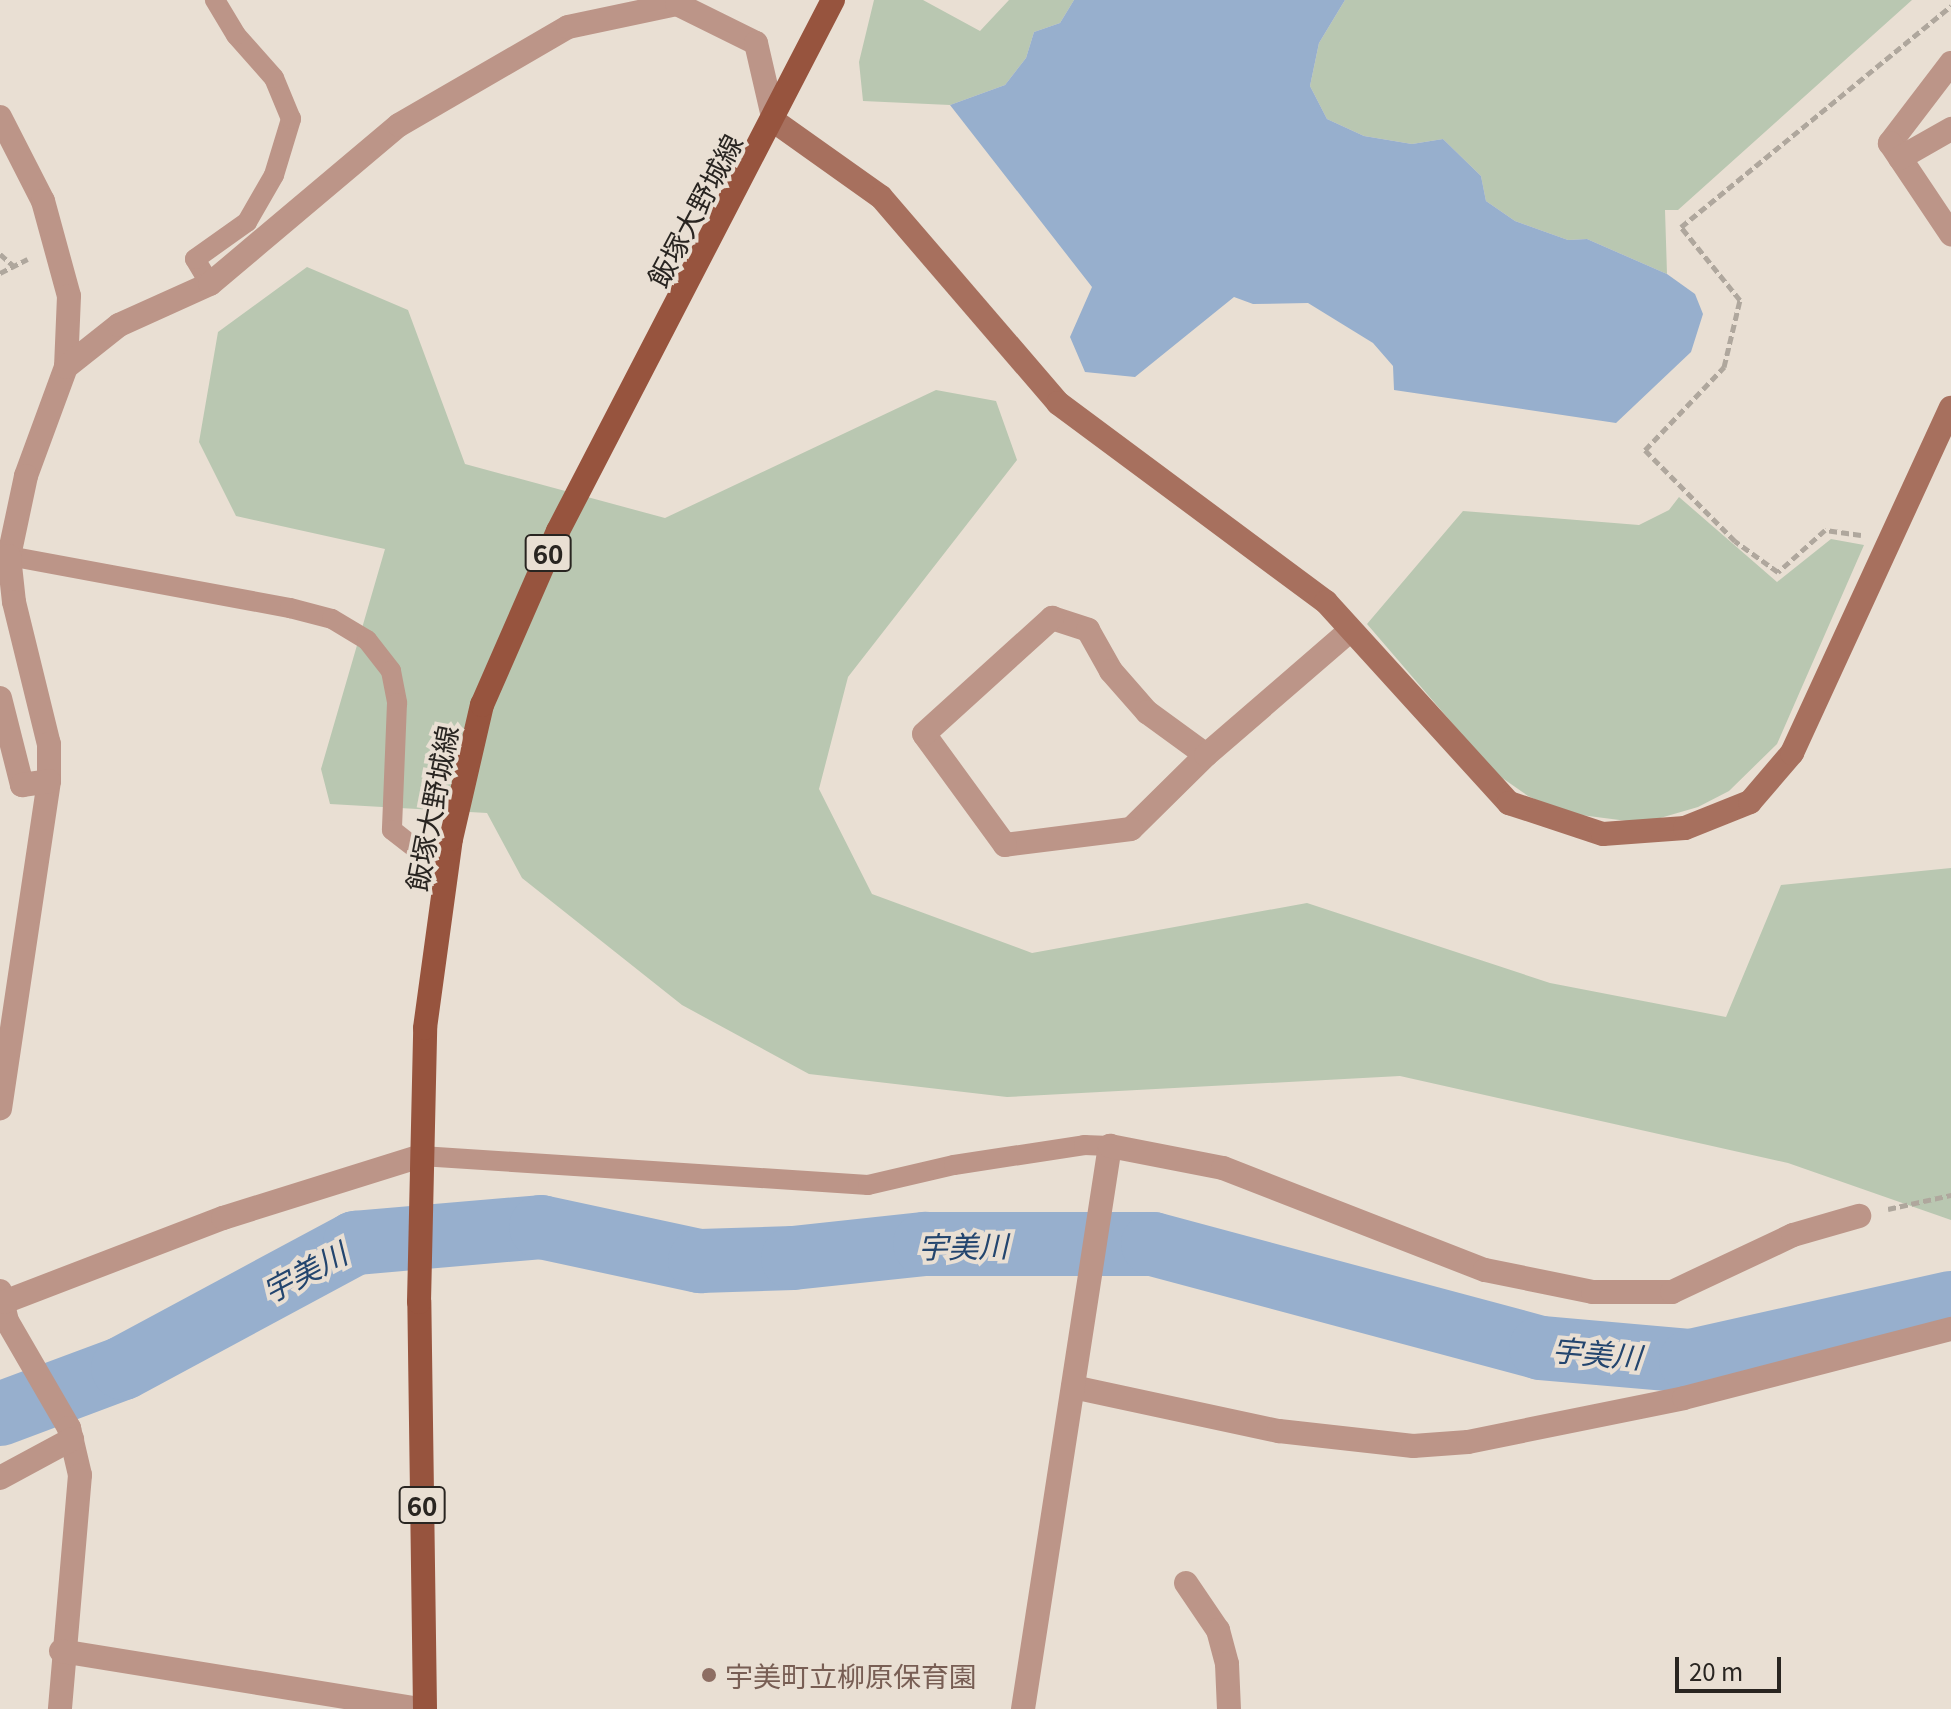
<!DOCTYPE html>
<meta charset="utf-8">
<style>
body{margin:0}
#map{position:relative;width:1951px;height:1709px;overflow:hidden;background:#e9dfd3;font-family:Georgia,"Noto Sans JP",serif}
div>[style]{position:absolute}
.green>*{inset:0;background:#b9c7b1}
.water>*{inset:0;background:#97afcd}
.river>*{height:64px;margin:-32px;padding:0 32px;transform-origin:32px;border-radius:32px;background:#97afcd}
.path>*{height:5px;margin-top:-2.5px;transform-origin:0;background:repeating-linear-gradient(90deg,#afa79d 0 8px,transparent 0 12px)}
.lane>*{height:20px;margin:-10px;padding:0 10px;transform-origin:10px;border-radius:10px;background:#bc9588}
.street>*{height:24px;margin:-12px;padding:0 12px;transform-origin:12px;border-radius:12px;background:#bc9588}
.secondary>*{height:24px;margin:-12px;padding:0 12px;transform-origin:12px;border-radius:12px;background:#a7705e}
.primary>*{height:24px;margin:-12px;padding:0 12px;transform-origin:12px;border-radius:12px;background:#97543e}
.dots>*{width:22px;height:22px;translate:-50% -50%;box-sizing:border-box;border:4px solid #e9dfd3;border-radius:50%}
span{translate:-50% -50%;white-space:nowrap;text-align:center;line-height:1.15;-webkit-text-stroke:8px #e9dfd3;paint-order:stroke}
.shield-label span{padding:2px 6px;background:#e9dfd3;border:2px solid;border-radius:6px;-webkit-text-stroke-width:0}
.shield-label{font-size:26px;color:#292521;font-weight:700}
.street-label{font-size:28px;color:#292521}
.education-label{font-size:28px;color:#785e54}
.left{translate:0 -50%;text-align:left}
.water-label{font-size:30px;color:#23456e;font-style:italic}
.scale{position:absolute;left:1675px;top:1657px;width:106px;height:36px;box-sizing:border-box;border:4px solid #292521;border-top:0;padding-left:10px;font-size:24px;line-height:28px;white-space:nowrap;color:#292521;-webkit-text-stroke:6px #e9dfd3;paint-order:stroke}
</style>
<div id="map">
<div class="green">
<i style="clip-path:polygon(874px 0,923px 0,980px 31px,1009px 0,1074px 0,1060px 23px,1034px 32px,1026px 58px,1005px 85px,950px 105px,863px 101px,859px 62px)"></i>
<i style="clip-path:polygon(1345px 0,1912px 0,1678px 210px,1665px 210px,1667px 274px,1587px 239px,1568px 240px,1515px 221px,1486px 201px,1481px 176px,1443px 139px,1412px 144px,1364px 136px,1327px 119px,1310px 86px,1319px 43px)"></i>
<i style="clip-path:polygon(307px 267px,408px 310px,465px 464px,665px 518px,936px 390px,996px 401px,1017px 460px,848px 677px,819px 789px,872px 894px,1032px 953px,1307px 903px,1550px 983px,1726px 1017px,1781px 885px,1951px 868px,1951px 1220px,1788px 1163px,1400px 1076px,1007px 1097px,809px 1074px,682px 1005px,522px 878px,487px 813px,330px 804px,321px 769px,385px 549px,236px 516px,199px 442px,218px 332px)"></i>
<i style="clip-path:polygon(1679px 497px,1777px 582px,1831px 539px,1864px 545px,1777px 744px,1729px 791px,1698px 807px,1643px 823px,1565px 813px,1528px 796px,1495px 773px,1367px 624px,1463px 511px,1639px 525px,1669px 510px)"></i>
</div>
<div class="water">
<i style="clip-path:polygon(1074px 0,1345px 0,1319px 43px,1310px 86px,1327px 119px,1364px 136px,1412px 144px,1443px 139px,1481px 176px,1486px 201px,1515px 221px,1568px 240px,1587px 239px,1667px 274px,1695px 294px,1703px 314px,1691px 352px,1616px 423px,1394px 390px,1393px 366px,1373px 343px,1308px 303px,1253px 304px,1234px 297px,1135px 377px,1085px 372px,1070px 337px,1092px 287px,950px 105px,1005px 85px,1026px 58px,1034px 32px,1060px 23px)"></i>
</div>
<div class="river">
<i style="left:0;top:1414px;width:131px;rotate:-20.5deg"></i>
<i style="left:123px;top:1368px;width:264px;rotate:-28.3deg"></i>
<i style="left:355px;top:1243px;width:187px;rotate:-4.9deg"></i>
<i style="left:541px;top:1227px;width:163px;rotate:12.1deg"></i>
<i style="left:700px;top:1261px;width:93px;rotate:-1.8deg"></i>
<i style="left:793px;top:1258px;width:133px;rotate:-6.1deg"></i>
<i style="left:925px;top:1244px;width:228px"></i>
<i style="left:1153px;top:1244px;width:402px;rotate:15deg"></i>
<i style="left:1541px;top:1348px;width:151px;rotate:5deg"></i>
<i style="left:1691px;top:1361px;width:266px;rotate:-12.6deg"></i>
</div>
<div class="path">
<i style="left:0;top:254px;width:18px;rotate:41deg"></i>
<i style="left:0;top:273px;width:31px;rotate:-27deg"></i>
<i style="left:1861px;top:535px;width:36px;rotate:-172deg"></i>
<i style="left:1825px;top:530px;width:63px;rotate:138.2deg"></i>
<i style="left:1778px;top:572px;width:53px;rotate:-144.2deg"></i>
<i style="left:1735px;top:541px;width:128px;rotate:-134.7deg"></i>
<i style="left:1645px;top:450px;width:115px;rotate:-46.4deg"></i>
<i style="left:1724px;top:367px;width:69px;rotate:-76.6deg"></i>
<i style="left:1740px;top:300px;width:94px;rotate:-128.9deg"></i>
<i style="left:1681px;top:227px;width:349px;rotate:-39.3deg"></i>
<i style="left:1888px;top:1209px;width:65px;rotate:-12.5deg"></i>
</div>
<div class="lane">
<i style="left:210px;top:284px;width:29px;rotate:-121deg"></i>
<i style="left:195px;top:259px;width:64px;rotate:-35.4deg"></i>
<i style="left:247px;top:222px;width:54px;rotate:-60.1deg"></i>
<i style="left:274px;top:175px;width:59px;rotate:-73.1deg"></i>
<i style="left:291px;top:119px;width:44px;rotate:-112.5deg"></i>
<i style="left:274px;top:78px;width:57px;rotate:-131.5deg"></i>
<i style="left:236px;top:35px;width:41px;rotate:-121deg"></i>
<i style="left:9px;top:556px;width:286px;rotate:10.5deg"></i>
<i style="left:290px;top:608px;width:43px;rotate:14.7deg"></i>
<i style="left:332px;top:619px;width:41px;rotate:31deg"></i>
<i style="left:367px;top:640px;width:39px;rotate:52deg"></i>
<i style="left:391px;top:671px;width:33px;rotate:79deg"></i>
<i style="left:397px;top:703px;width:127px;rotate:92.3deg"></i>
<i style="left:392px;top:830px;width:29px;rotate:38deg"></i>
<i style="left:415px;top:848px;width:35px;rotate:12deg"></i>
<i style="left:421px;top:1156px;width:448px;rotate:3.7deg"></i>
<i style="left:868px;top:1185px;width:88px;rotate:-13.1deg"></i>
<i style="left:954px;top:1165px;width:132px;rotate:-8.7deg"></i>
<i style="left:1084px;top:1145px;width:26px;rotate:2deg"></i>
</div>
<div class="street">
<i style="left:1951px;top:63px;width:101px;rotate:127.3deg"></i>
<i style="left:1890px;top:143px;width:110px;rotate:56.2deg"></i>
<i style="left:0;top:117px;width:94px;rotate:62.9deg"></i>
<i style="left:43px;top:201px;width:98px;rotate:74.7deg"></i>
<i style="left:69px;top:296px;width:71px;rotate:92.4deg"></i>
<i style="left:66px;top:367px;width:116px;rotate:110.2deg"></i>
<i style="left:26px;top:476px;width:82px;rotate:102deg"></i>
<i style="left:9px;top:556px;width:46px;rotate:83.8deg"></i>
<i style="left:14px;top:602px;width:146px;rotate:76.2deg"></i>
<i style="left:49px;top:744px;width:37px;rotate:90deg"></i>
<i style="left:49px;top:781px;width:331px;rotate:98.5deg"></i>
<i style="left:1900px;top:158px;width:59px;rotate:-29.6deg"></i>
<i style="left:66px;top:367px;width:68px;rotate:-38.4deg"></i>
<i style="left:119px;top:325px;width:100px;rotate:-24.3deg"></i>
<i style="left:210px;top:284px;width:247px;rotate:-40.1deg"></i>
<i style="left:399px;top:125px;width:195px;rotate:-30.1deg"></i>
<i style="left:568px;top:27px;width:111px;rotate:-11.9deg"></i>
<i style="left:677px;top:4px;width:88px;rotate:26.3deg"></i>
<i style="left:756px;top:43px;width:80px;rotate:77deg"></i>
<i style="left:1052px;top:618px;width:38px;rotate:18deg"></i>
<i style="left:1088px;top:630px;width:47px;rotate:60.7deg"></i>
<i style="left:1111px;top:671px;width:55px;rotate:48.7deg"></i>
<i style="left:1147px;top:712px;width:73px;rotate:36.1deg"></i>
<i style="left:1206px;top:755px;width:105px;rotate:135.4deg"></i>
<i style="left:1131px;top:829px;width:127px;rotate:172.8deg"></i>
<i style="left:1005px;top:845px;width:137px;rotate:-126.1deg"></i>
<i style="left:924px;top:734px;width:173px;rotate:-42.2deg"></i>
<i style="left:0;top:698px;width:90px;rotate:75.8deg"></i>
<i style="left:22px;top:785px;width:27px;rotate:-8deg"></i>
<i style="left:1206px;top:755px;width:191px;rotate:-40.8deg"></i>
<i style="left:0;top:1291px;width:31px;rotate:77deg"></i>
<i style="left:7px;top:1321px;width:124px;rotate:59.9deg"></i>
<i style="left:69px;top:1428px;width:48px;rotate:76.8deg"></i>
<i style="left:80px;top:1475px;width:235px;rotate:94.9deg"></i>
<i style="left:4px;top:1302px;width:235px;rotate:-21deg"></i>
<i style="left:223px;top:1218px;width:207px;rotate:-17.4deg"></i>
<i style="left:1073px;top:1387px;width:211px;rotate:12.1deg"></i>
<i style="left:1279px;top:1431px;width:135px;rotate:6.4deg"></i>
<i style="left:1413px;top:1446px;width:55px;rotate:-4.2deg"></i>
<i style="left:1468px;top:1442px;width:220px;rotate:-11.5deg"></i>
<i style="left:1684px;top:1398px;width:276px;rotate:-14.5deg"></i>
<i style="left:0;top:1478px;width:82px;rotate:-28.4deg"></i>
<i style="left:1186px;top:1583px;width:57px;rotate:55.8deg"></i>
<i style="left:1218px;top:1630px;width:35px;rotate:75deg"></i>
<i style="left:1227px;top:1664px;width:45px;rotate:87.5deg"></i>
<i style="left:61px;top:1651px;width:362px;rotate:9.2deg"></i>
<i style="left:1023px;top:1709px;width:570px;rotate:-81.22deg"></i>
<i style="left:1110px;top:1146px;width:115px;rotate:11deg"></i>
<i style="left:1223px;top:1168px;width:281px;rotate:21.3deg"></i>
<i style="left:1485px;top:1270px;width:110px;rotate:11.5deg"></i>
<i style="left:1593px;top:1292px;width:79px"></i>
<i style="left:1672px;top:1292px;width:134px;rotate:-25.2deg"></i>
<i style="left:1793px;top:1235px;width:69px;rotate:-16.1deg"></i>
</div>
<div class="secondary">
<i style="left:774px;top:121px;width:131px;rotate:35.4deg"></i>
<i style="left:881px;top:197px;width:272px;rotate:49.3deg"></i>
<i style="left:1058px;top:403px;width:334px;rotate:36.6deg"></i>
<i style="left:1326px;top:602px;width:272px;rotate:47.7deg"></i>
<i style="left:1509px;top:803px;width:99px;rotate:18.3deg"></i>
<i style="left:1603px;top:834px;width:82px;rotate:-4.2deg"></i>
<i style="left:1685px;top:828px;width:70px;rotate:-21.8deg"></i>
<i style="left:1750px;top:802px;width:65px;rotate:-49.4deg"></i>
<i style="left:1792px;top:753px;width:380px;rotate:-65.3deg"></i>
</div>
<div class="primary">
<i style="left:425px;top:1709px;width:407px;rotate:-90.8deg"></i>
<i style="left:419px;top:1302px;width:274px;rotate:-88.7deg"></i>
<i style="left:425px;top:1028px;width:191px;rotate:-82.2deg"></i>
<i style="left:451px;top:839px;width:138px;rotate:-77deg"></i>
<i style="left:482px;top:705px;width:190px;rotate:-66.4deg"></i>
<i style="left:558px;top:531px;width:598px;rotate:-62.62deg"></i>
</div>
<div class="dots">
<i style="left:709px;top:1675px;background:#8d6e63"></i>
</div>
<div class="shield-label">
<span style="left:548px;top:553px">60</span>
<span style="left:422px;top:1505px">60</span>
</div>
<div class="street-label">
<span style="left:694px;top:210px;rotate:-62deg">飯塚大野城線</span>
<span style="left:431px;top:808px;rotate:-79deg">飯塚大野城線</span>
</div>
<div class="education-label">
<span class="left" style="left:725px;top:1675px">宇美町立柳原保育園</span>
</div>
<div class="water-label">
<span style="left:963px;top:1245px;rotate:-1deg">宇美川</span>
<span style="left:304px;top:1271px;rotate:-28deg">宇美川</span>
<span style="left:1597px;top:1352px;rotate:5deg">宇美川</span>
</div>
<div class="scale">20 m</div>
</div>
